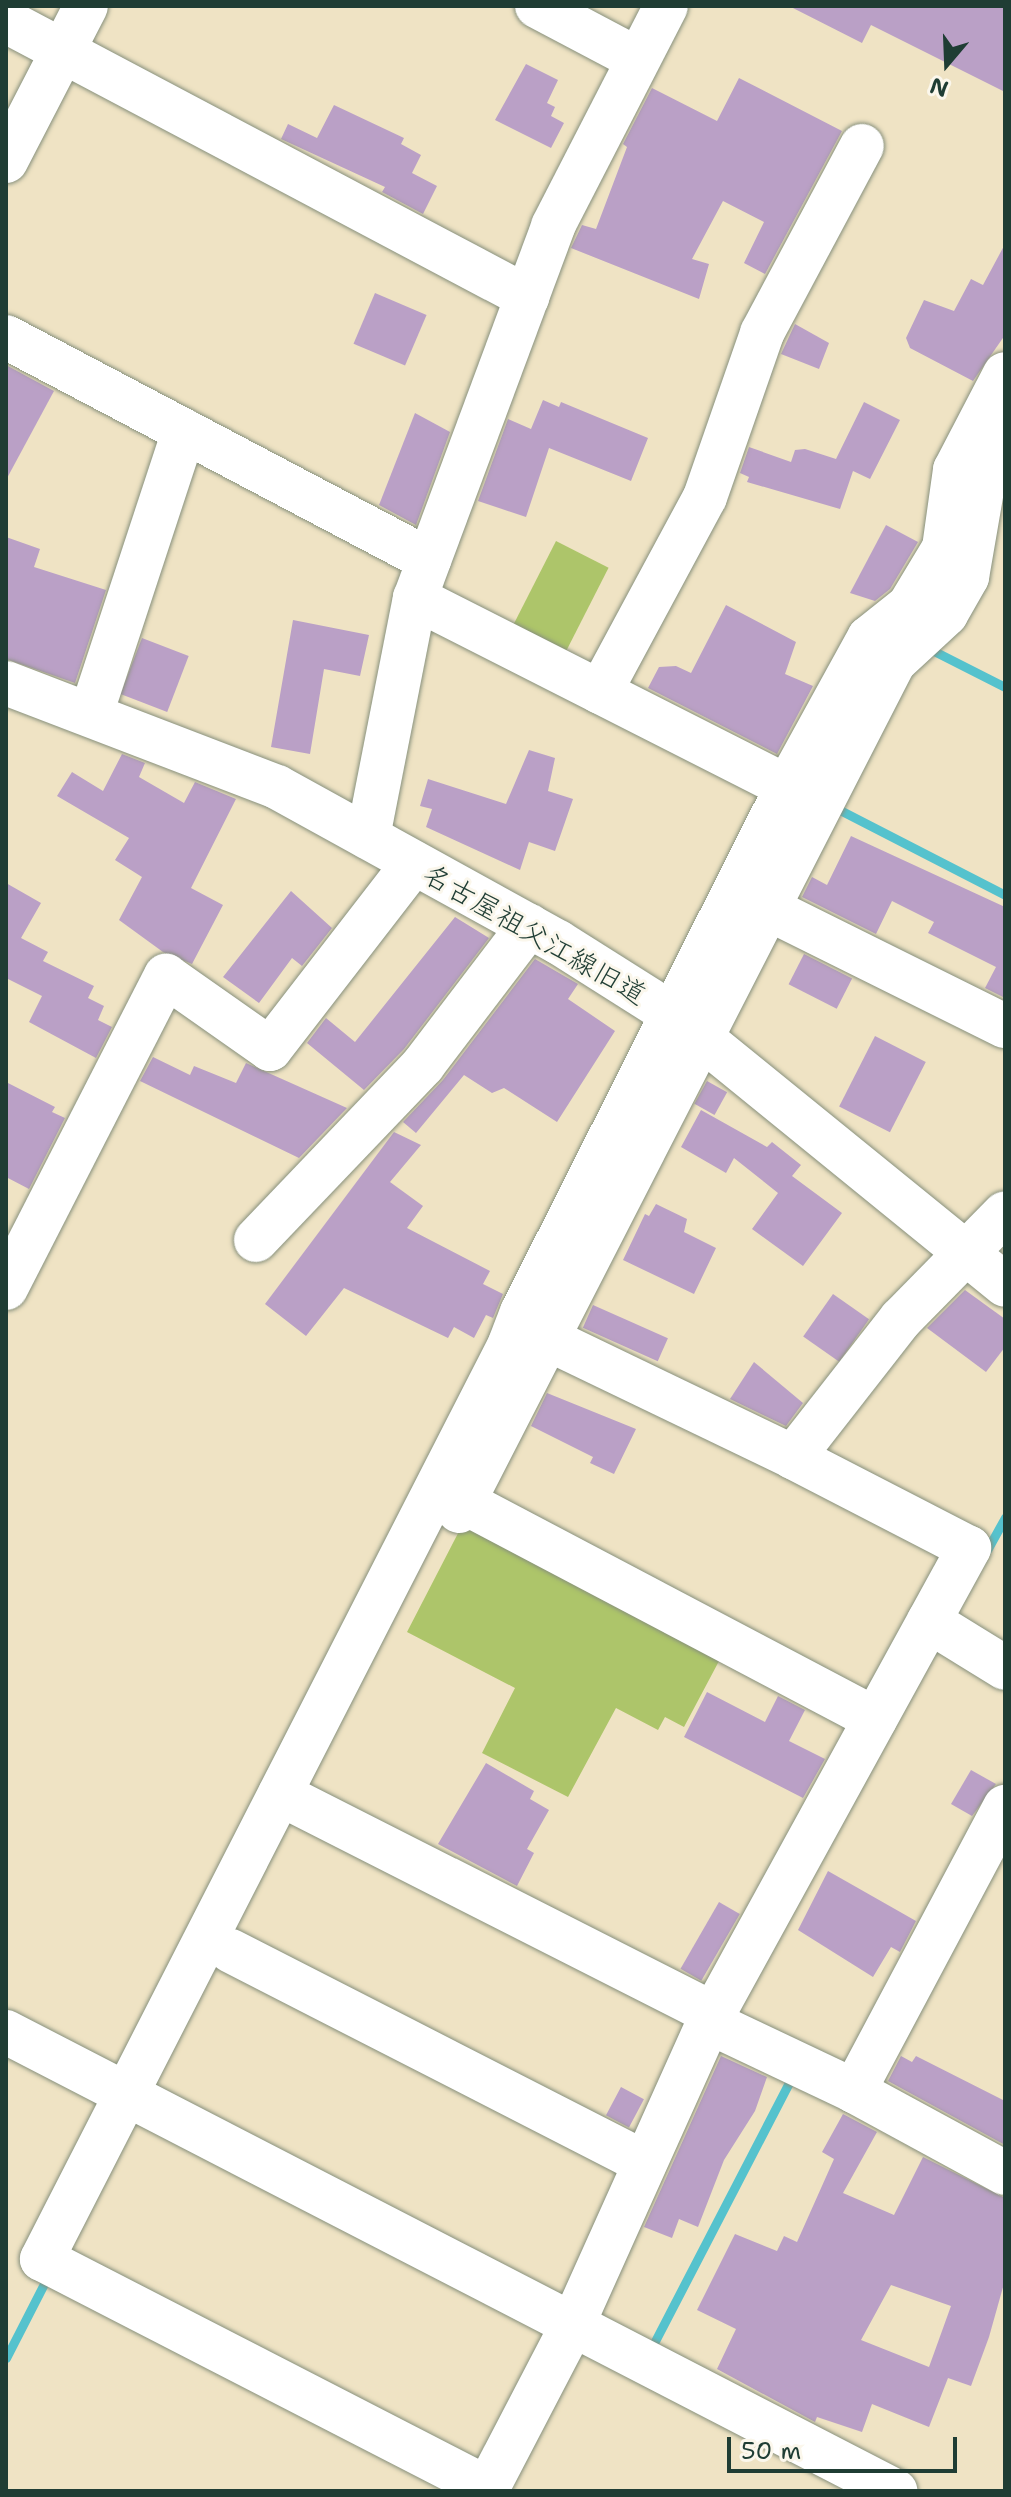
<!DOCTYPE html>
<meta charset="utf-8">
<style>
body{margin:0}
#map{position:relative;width:1011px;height:2497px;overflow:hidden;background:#efe3c4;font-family:"Shantell Sans","Klee One",sans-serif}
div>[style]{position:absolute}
.green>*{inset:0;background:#adc56a;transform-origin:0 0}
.stream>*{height:9px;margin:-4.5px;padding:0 4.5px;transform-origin:4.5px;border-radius:4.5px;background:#55c2cd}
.building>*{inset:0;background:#baa0c6;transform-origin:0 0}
.roads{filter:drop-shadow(0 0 2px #87907c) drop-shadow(0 0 2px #87907c)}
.minor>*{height:44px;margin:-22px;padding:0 22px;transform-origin:22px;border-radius:22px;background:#fff}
span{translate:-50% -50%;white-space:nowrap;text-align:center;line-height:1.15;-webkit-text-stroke:6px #fbf7ec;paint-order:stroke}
.street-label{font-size:28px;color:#1f3d34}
.frame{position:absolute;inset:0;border:8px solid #1f3d34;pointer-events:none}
.north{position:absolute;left:907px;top:24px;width:80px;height:80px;-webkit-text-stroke:6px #fbf7ec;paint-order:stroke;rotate:199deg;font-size:22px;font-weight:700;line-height:32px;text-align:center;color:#1f3d34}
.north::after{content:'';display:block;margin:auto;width:28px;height:36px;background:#1f3d34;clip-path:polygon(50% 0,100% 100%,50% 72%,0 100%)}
.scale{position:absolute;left:727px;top:2437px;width:230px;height:36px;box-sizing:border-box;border:4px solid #1f3d34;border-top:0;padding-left:10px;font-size:24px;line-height:28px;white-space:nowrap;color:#1f3d34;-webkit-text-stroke:6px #fbf7ec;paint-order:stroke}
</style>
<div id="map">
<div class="green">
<i style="left:556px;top:541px;width:59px;height:104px;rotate:27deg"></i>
<i style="clip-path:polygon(469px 1512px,727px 1646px,684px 1727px,665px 1717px,658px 1730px,616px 1708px,568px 1797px,482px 1753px,515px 1688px,407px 1632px)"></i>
</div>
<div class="stream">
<i style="left:926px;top:647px;width:89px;rotate:26.9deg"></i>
<i style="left:834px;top:807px;width:192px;rotate:27.2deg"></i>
<i style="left:987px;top:1550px;width:37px;rotate:-61deg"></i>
<i style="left:654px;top:2343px;width:304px;rotate:-62.6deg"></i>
<i style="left:6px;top:2358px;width:92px;rotate:-62.9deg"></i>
</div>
<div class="building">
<i style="clip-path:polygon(789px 6px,1005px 6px,1005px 92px,871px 25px,862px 43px)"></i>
<i style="clip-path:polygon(526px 64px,558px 80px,547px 103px,555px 107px,551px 116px,564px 123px,551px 148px,495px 120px)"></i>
<i style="clip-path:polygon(739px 78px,842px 131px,765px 274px,744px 263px,764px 222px,723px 201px,692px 259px,709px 264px,699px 299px,571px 248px,582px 225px,596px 229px,627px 147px,623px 144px,652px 88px,717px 121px)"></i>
<i style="clip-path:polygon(334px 105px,404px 138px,401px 144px,421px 155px,412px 173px,437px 186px,423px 214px,382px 192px,385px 187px,281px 139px,288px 124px,317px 138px)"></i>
<i style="clip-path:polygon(1005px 244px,1005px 335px,973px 381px,910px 348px,906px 338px,924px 300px,954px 311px,971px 279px,983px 285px)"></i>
<i style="left:375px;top:293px;width:56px;height:55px;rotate:23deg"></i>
<i style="clip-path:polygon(795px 324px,829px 343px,819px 369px,781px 354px)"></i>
<i style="clip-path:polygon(6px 365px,54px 391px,6px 480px)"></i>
<i style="clip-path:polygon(543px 400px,559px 407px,561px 402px,648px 438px,631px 481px,549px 448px,526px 517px,478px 501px,508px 419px,531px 429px)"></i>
<i style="clip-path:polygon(864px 402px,900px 420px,870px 479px,853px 471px,840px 509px,747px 482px,749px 477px,740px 473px,749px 447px,791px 462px,795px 450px,805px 449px,836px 459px)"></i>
<i style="clip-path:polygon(415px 413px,450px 432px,416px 525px,379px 505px)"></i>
<i style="clip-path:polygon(886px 525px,918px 542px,890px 589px,875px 601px,850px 593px)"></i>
<i style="clip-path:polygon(6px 537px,40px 549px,34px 567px,106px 590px,75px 683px,6px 659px)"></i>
<i style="clip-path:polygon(726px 605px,796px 642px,785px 674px,813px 686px,777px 754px,648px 688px,659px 667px,676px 666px,691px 673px)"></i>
<i style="clip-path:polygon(293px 620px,369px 635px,360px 676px,324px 669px,310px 754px,271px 747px)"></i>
<i style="left:142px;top:638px;width:50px;height:60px;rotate:21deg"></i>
<i style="clip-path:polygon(529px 750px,555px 758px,548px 791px,573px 799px,555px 851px,529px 842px,520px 870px,426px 827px,432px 809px,420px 806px,428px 779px,506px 804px)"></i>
<i style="clip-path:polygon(122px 754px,145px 763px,139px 777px,184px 803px,195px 782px,236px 799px,191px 888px,223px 905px,192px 964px,163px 952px,119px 920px,142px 877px,115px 860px,129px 838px,57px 796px,72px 772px,103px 791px)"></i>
<i style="clip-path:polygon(851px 836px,1005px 907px,1005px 998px,985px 988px,996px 967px,928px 933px,934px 922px,892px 901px,876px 934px,802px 897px,812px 877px,827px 885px)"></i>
<i style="clip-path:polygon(6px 883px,41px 903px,21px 938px,48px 952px,43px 961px,94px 986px,88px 998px,104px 1006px,98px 1020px,112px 1027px,96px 1058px,29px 1022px,42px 996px,6px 978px)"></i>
<i style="clip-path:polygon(291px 891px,332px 928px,302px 966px,292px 958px,259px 1003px,223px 977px)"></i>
<i style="clip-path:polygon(455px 917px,489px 938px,404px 1049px,364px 1090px,307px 1043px,326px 1018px,355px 1042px)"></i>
<i style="left:804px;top:954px;width:54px;height:34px;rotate:27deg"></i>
<i style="clip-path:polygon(535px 959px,578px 984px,568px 999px,615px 1031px,557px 1122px,504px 1088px,492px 1093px,464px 1075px,416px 1133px,403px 1122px,443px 1080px)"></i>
<i style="left:875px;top:1036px;width:57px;height:79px;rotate:27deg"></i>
<i style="clip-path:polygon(153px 1057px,190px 1075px,194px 1066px,236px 1083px,246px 1063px,347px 1108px,299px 1158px,140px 1081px)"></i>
<i style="left:707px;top:1081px;width:23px;height:26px;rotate:29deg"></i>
<i style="clip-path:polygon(6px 1082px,55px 1107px,52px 1112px,65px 1118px,29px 1189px,6px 1177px)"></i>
<i style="clip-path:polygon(701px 1110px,767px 1147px,772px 1142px,801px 1165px,792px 1176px,842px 1213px,803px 1266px,752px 1229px,778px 1193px,734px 1158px,726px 1173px,681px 1147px)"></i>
<i style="clip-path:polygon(394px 1132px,421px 1145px,390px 1182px,423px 1206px,407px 1228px,490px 1271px,483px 1284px,503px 1294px,493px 1318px,486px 1315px,474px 1338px,454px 1327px,448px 1338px,344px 1288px,306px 1336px,265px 1304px)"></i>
<i style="clip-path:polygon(656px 1204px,687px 1219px,684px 1232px,716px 1248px,694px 1294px,623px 1260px,645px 1214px,649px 1216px)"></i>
<i style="clip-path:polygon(965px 1290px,1005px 1319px,1005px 1347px,986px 1372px,927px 1328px)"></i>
<i style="left:833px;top:1294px;width:44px;height:52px;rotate:35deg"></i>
<i style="left:593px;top:1305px;width:82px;height:25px;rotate:24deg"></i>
<i style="clip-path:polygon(754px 1362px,803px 1403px,786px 1426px,730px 1399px)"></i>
<i style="clip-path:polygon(547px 1393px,636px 1429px,614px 1474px,590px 1463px,593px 1457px,531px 1426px)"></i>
<i style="clip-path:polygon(707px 1692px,765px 1722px,778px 1696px,805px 1710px,789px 1741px,825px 1759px,803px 1798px,684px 1737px)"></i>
<i style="clip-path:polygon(486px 1763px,534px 1791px,530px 1799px,549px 1810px,527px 1849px,534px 1853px,517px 1886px,438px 1844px)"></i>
<i style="clip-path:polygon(971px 1770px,996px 1784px,972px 1816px,951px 1804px)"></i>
<i style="clip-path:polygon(828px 1871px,916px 1921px,900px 1952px,891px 1947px,873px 1977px,798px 1930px)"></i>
<i style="left:719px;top:1902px;width:24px;height:77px;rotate:30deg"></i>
<i style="clip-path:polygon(721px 2056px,767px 2077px,755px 2111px,724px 2160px,698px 2227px,679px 2219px,672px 2238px,644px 2227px)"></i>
<i style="clip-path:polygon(901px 2056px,912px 2062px,916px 2056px,1005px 2101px,1005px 2145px,888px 2081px)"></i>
<i style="left:621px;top:2087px;width:26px;height:32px;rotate:28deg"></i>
<i style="clip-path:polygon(evenodd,843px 2114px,877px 2132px,843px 2193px,894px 2215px,923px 2157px,1005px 2198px,1005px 2280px,989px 2337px,971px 2386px,948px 2378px,929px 2427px,872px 2404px,862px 2432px,817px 2417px,815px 2422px,717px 2369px,736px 2329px,697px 2310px,735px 2234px,777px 2251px,784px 2236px,797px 2242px,834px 2159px,822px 2152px,843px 2114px,891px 2285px,951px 2306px,929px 2367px,861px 2340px,891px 2285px)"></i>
</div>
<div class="roads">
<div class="minor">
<i style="left:537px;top:6px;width:113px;rotate:27.9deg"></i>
<i style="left:6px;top:21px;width:590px;rotate:27.91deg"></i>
<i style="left:6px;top:161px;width:174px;rotate:-62.7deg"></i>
<i style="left:6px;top:337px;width:478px;rotate:27.8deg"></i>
<i style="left:415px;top:598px;width:417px;rotate:26.9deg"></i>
<i style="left:787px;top:787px;width:588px;rotate:116.78deg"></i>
<i style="left:522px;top:1312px;width:34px;rotate:111deg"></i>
<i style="left:510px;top:1344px;width:1028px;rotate:117.09deg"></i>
<i style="left:42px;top:2259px;width:500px;rotate:27.23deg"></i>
<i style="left:6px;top:683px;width:290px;rotate:21deg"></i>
<i style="left:277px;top:787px;width:321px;rotate:28.9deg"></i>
<i style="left:558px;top:942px;width:135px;rotate:32.3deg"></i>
<i style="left:672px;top:1014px;width:429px;rotate:39.1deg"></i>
<i style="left:600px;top:692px;width:221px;rotate:-61.7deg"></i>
<i style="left:705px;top:497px;width:174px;rotate:-70.8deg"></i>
<i style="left:762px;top:333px;width:212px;rotate:-61.9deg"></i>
<i style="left:91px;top:714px;width:298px;rotate:-71.8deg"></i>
<i style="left:787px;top:787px;width:170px;rotate:-61.2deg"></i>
<i style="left:869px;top:638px;width:51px;rotate:-38.7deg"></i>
<i style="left:909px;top:606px;width:68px;rotate:-58.9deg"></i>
<i style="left:944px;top:548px;width:79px;rotate:-82deg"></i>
<i style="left:955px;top:470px;width:108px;rotate:-62.5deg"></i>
<i style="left:368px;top:837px;width:244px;rotate:-78.9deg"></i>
<i style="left:415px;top:598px;width:397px;rotate:-69.6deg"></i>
<i style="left:553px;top:226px;width:247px;rotate:-62.8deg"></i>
<i style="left:769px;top:909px;width:263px;rotate:26.4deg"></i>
<i style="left:256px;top:1240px;width:242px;rotate:-46.3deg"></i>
<i style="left:423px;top:1065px;width:175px;rotate:-52.7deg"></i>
<i style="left:6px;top:1288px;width:351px;rotate:-62.9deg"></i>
<i style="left:166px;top:976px;width:127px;rotate:35.1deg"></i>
<i style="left:270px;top:1049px;width:235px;rotate:-52.3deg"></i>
<i style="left:548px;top:1339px;width:272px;rotate:25.7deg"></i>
<i style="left:439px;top:1489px;width:493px;rotate:27.8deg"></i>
<i style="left:459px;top:1511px;width:954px;rotate:-62.87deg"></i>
<i style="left:894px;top:662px;width:71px;rotate:-42.7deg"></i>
<i style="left:946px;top:614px;width:43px;rotate:-60.4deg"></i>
<i style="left:967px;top:577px;width:94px;rotate:-80.2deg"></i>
<i style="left:983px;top:484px;width:48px;rotate:-62.9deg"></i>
<i style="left:929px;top:1621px;width:89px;rotate:31.7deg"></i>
<i style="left:280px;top:1794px;width:486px;rotate:26.9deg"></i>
<i style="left:231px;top:1951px;width:465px;rotate:27.1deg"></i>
<i style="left:709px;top:2022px;width:161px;rotate:25.4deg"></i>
<i style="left:854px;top:2091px;width:172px;rotate:28.5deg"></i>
<i style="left:6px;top:2032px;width:1001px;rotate:27.31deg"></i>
<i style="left:854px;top:2091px;width:322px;rotate:-62deg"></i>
<i style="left:486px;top:2491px;width:188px;rotate:-62.5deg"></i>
<i style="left:573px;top:2324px;width:331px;rotate:-65.8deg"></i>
<i style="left:709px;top:2022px;width:541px;rotate:-61.25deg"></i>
<i style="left:969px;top:1548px;width:198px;rotate:-152.7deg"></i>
<i style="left:793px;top:1457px;width:175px;rotate:-52deg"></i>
<i style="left:901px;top:1319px;width:148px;rotate:-45.5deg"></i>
</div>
</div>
<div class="street-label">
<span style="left:535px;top:934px;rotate:30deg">名古屋祖父江線旧道</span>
</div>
<div class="frame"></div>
<div class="north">N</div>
<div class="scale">50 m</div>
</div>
